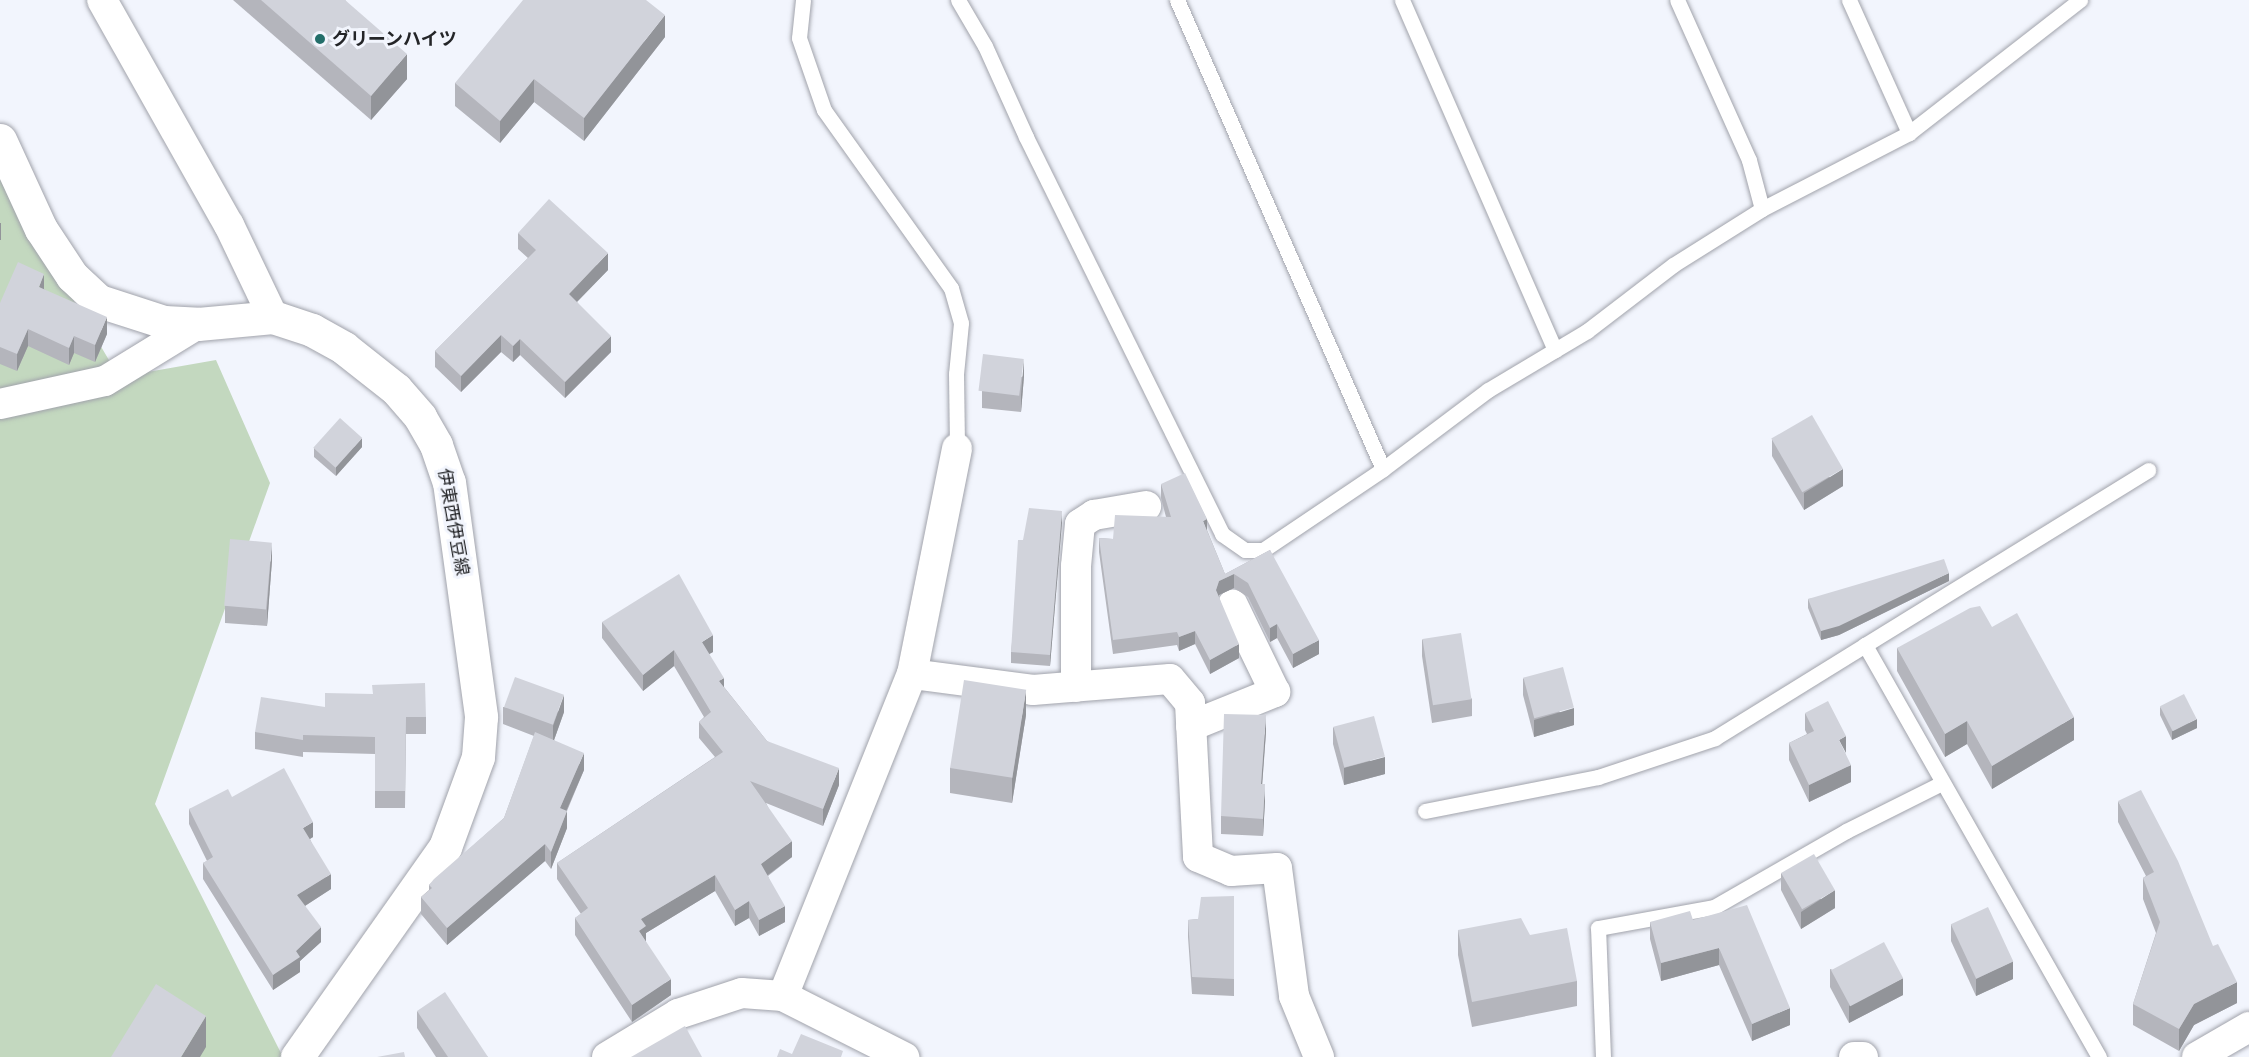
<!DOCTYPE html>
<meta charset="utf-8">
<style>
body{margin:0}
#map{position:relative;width:2249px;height:1057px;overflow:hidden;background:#f2f5fd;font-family:"Fira Sans Condensed","Noto Sans JP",sans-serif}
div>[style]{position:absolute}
.green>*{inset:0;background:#c3d8bf}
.roads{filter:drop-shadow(0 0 2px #a1a3ab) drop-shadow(0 0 2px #a1a3ab)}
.service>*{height:15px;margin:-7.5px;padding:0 7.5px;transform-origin:7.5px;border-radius:7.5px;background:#fff}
.minor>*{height:30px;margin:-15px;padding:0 15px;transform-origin:15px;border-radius:15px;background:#fff}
.primary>*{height:33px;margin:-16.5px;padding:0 16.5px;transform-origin:16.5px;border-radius:16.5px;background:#fff}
.wall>*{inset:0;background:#b4b5bc}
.shaded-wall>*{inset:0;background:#929499;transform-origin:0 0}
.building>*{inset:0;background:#d1d3db;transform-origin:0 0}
.dots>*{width:16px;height:16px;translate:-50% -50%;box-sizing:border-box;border:3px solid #f2f5fd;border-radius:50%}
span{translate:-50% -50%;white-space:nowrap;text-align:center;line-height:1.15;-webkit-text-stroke:6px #f2f5fd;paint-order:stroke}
.poi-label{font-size:18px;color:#242528;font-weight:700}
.left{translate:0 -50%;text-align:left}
.street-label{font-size:18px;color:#242528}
</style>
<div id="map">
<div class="green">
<i style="clip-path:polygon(0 176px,119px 377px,216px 360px,270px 483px,155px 804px,283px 1057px,0 1057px)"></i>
</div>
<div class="roads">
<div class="service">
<i style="left:803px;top:0;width:38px;rotate:96deg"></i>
<i style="left:799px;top:38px;width:76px;rotate:70.9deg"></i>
<i style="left:824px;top:110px;width:219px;rotate:54.5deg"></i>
<i style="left:951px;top:288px;width:36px;rotate:74deg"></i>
<i style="left:961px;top:323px;width:51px;rotate:95.6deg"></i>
<i style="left:956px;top:374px;width:74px;rotate:89.2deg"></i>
<i style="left:958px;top:0;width:53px;rotate:59.6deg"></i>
<i style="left:985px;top:46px;width:100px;rotate:65.7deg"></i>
<i style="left:1026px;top:137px;width:443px;rotate:63.7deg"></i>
<i style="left:1222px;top:534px;width:28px;rotate:35deg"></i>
<i style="left:1245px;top:550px;width:18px"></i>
<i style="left:1263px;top:550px;width:145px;rotate:-34deg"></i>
<i style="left:1383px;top:469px;width:131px;rotate:-37deg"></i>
<i style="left:1488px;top:390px;width:115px;rotate:-30.8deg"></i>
<i style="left:1587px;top:331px;width:108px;rotate:-37.5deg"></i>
<i style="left:1673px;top:265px;width:105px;rotate:-32.2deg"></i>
<i style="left:1762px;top:209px;width:51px;rotate:-104.9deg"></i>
<i style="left:1749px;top:160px;width:175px;rotate:-114.2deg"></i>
<i style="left:1177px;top:0;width:512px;rotate:66.29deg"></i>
<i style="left:1402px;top:0;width:382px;rotate:66.4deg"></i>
<i style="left:1849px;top:0;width:146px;rotate:65.7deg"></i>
<i style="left:1762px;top:209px;width:165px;rotate:-27.3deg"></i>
<i style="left:1909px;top:133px;width:217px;rotate:-37.9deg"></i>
<i style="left:1425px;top:811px;width:176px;rotate:-11.1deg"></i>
<i style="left:1598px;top:777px;width:123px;rotate:-18.4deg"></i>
<i style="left:1715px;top:738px;width:176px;rotate:-31.8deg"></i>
<i style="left:1603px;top:1057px;width:129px;rotate:-92.2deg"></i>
<i style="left:1598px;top:928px;width:118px;rotate:-10.3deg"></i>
<i style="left:1714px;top:907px;width:152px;rotate:-29.9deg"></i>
<i style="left:1846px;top:831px;width:107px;rotate:-26.6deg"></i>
<i style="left:2099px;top:1057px;width:474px;rotate:-119.6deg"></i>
<i style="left:1865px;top:645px;width:333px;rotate:-31.7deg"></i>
</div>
<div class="minor">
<i style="left:102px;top:0;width:258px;rotate:60.6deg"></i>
<i style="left:229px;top:225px;width:102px;rotate:64.4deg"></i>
<i style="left:0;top:404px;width:107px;rotate:-12.4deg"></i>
<i style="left:105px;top:381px;width:109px;rotate:-31.5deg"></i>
<i style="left:912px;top:674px;width:122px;rotate:7.5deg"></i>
<i style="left:1033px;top:690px;width:137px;rotate:-4.6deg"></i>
<i style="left:1170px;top:679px;width:31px;rotate:50deg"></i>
<i style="left:1190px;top:703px;width:154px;rotate:87deg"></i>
<i style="left:1198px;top:857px;width:36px;rotate:23deg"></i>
<i style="left:1231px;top:871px;width:46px;rotate:-3.7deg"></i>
<i style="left:1277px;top:868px;width:129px;rotate:82.4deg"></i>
<i style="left:1294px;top:996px;width:66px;rotate:67.7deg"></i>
<i style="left:1076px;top:687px;width:121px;rotate:-90deg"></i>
<i style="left:1076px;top:566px;width:42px;rotate:-84.6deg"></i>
<i style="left:1080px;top:524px;width:17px;rotate:-33deg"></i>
<i style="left:1094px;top:515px;width:53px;rotate:-9.8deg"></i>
<i style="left:1191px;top:726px;width:91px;rotate:-22deg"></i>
<i style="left:1275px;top:692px;width:97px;rotate:-115.8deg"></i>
<i style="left:783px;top:996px;width:347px;rotate:-68.2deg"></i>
<i style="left:912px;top:674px;width:230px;rotate:-78.7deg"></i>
<i style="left:607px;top:1057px;width:83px;rotate:-31.2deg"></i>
<i style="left:678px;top:1014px;width:67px;rotate:-18.2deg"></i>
<i style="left:742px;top:993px;width:41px;rotate:4.2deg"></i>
<i style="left:783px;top:996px;width:136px;rotate:26.8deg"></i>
<i style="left:1854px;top:1057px;width:9px"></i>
<i style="left:2197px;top:1057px;width:60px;rotate:-30deg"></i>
</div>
<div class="primary">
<i style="left:0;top:140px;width:98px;rotate:65.3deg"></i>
<i style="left:41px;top:229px;width:56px;rotate:56.6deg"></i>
<i style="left:72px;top:276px;width:37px;rotate:43deg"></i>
<i style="left:99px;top:301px;width:68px;rotate:17.9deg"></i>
<i style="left:164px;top:322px;width:34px;rotate:3deg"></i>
<i style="left:198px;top:324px;width:75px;rotate:-5.3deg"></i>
<i style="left:273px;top:317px;width:41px;rotate:18.4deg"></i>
<i style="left:312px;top:330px;width:37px;rotate:29deg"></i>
<i style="left:344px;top:348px;width:66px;rotate:38.3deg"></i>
<i style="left:396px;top:389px;width:37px;rotate:49deg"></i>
<i style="left:420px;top:417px;width:32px;rotate:60deg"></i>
<i style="left:436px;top:445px;width:39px;rotate:71deg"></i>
<i style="left:449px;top:482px;width:237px;rotate:82.2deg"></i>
<i style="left:481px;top:717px;width:40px;rotate:94.3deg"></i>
<i style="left:478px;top:757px;width:96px;rotate:110.1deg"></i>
<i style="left:445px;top:847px;width:257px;rotate:125.2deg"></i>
</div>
</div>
<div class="wall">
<i style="clip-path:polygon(233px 0,345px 0,407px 79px,371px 120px)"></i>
<i style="clip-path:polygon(665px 37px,584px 141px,534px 102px,500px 143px,455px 106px,455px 83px)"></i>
<i style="clip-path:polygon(518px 233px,608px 270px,577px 302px,611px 352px,565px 398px,520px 355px,513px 362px,501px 352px,461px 392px,435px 367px,435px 351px,528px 258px,518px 249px)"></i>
<i style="clip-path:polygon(44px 289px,107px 334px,95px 362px,74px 353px,69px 365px,28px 346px,17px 371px,0 364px,0 303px)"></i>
<i style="clip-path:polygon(1024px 376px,1021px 412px,982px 408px,982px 391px)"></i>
<i style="clip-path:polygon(1772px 439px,1843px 486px,1804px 510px,1772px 456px)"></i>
<i style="clip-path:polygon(362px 447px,336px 476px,314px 457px,314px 448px)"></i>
<i style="clip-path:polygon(1161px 484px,1207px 530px,1225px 574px,1270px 550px,1319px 654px,1293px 668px,1277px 638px,1270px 642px,1248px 597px,1234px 588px,1219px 595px,1219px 597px,1239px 658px,1210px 674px,1195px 644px,1179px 651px,1177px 645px,1113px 654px,1099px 552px,1099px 538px,1113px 539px,1166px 517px,1161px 498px)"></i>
<i style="clip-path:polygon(1062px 522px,1050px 666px,1011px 663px,1011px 652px,1023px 540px)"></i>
<i style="clip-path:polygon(272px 560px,267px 626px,225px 623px,225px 606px)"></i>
<i style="clip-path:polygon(1949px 581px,1839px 635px,1821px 640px,1808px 608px,1808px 599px)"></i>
<i style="clip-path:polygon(602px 622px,713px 652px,709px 654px,724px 687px,767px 741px,839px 785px,823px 826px,766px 803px,792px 857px,768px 876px,785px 922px,759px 936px,749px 918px,735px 926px,715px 891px,646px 933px,646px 942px,671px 995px,632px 1022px,575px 935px,575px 918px,581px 914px,557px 879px,557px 863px,715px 757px,699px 738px,699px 722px,704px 717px,674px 666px,643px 691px,602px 638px)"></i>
<i style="clip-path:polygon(1992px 627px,2074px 740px,1992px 789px,1967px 744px,1945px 757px,1897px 671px,1897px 648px)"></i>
<i style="clip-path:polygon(1422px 639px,1472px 699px,1472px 716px,1432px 723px,1422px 656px)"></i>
<i style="clip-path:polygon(1523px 678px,1574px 725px,1534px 737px,1523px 695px)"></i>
<i style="clip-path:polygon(325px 707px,426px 717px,426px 734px,406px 734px,405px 808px,375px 808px,375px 754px,303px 752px,303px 757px,255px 749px,255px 732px)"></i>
<i style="clip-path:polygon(503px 707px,564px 712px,554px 740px,584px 770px,567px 811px,567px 828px,551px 869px,545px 861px,447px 945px,421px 914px,421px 897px,429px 890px,429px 885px,504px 818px,534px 736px,503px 724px)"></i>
<i style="clip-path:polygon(2160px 707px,2197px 728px,2172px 740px,2160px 715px)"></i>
<i style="clip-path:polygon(1805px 713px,1845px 753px,1851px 782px,1809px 802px,1789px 760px,1789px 743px,1807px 734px,1805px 730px)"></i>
<i style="clip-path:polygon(1026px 715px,1012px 803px,950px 793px,950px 768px)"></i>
<i style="clip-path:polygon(1333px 727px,1385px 774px,1344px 785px,1333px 744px)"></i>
<i style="clip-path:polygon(1266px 732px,1262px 784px,1265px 801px,1263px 836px,1221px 834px,1221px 816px)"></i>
<i style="clip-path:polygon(232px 797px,313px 837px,310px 839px,331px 889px,305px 906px,321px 942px,300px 961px,300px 972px,273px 990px,203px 879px,203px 863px,207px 861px,189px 824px,189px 809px)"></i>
<i style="clip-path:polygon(2118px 801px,2237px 1003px,2194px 1025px,2179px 1051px,2133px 1025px,2133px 1004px,2156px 933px,2143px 899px,2143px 878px,2146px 876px,2118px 822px)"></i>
<i style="clip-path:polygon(1781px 873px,1835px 908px,1801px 929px,1781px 890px)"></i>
<i style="clip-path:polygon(1234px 896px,1234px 996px,1192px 994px,1188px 937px,1188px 920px,1198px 919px)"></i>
<i style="clip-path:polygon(1693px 920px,1790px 1025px,1752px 1041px,1719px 965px,1661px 981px,1650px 939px,1650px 922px)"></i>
<i style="clip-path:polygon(1951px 924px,2013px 979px,1976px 996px,1951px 941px)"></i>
<i style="clip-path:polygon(1458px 930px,1530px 935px,1577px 981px,1577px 1006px,1472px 1027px,1458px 955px)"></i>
<i style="clip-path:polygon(1830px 969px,1903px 995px,1849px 1023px,1830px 987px)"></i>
<i style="clip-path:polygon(417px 1011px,488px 1057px,436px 1057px,417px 1028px)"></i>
</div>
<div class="shaded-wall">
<i style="clip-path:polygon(665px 15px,665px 37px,584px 141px,584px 118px)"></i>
<i style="clip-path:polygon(407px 54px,407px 79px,371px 120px,371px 96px)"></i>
<i style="clip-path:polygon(534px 79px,534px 102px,500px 143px,500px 121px)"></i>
<i style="left:1px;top:223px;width:17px;height:1px;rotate:90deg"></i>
<i style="clip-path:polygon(608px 253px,608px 270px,569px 310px,569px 294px)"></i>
<i style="clip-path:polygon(44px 274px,44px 291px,39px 287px)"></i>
<i style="clip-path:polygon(107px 317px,107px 334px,95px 362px,95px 345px)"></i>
<i style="clip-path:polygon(28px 329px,28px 346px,17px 371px,17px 354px)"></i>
<i style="clip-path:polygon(501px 335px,501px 352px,461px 392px,461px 376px)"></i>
<i style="clip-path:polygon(74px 336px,74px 353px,69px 365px,69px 348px)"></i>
<i style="clip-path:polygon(611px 336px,611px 352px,565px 398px,565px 382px)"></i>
<i style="clip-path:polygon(520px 339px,520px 355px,513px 362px,513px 346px)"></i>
<i style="clip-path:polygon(1024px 359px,1024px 376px,1021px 412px,1021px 395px)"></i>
<i style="clip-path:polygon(362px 438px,362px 447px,336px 476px,336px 467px)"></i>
<i style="clip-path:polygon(1843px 469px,1843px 486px,1804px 510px,1804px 493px)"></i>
<i style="clip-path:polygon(1062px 511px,1062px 522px,1050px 666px,1050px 655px)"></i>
<i style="clip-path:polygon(1207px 519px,1207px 533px,1203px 521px)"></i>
<i style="clip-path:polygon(272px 543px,272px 560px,267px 626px,267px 609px)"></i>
<i style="clip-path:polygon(1949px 573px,1949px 581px,1839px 635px,1821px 640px,1821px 631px)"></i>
<i style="clip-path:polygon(1234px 574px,1234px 588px,1219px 595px,1216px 604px,1216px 590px,1219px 581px)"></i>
<i style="clip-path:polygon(1277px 624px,1277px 638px,1270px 642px,1270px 628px)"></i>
<i style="clip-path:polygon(1195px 631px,1195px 644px,1179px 651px,1179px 637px)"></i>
<i style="clip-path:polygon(713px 635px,713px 652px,702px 658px,702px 642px)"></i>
<i style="clip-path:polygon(1319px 640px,1319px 654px,1293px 668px,1293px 654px)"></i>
<i style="clip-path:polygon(1239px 644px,1239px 658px,1210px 674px,1210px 660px)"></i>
<i style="clip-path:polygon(674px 650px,674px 666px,643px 691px,643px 675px)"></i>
<i style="clip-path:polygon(724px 678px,724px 695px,719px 681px)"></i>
<i style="clip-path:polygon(1026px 690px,1026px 715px,1012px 803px,1012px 779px)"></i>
<i style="clip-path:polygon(564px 695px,564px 712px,553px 743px,553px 726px)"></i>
<i style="clip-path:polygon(1574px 708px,1574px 725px,1534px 737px,1534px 720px)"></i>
<i style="clip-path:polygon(1266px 715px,1266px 732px,1261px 801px,1261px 784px)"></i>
<i style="clip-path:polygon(2074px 717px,2074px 740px,1992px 789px,1992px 766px)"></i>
<i style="clip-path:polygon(2197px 719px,2197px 728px,2172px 740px,2172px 731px)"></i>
<i style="clip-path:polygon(1967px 721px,1967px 744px,1945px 757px,1945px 734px)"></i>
<i style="clip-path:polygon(1846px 736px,1846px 753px,1839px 740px)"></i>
<i style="clip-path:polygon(584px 753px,584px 770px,560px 825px,560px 808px)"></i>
<i style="clip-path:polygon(1385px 757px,1385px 774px,1344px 785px,1344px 768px)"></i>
<i style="clip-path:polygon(1851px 765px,1851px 782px,1809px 802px,1809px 785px)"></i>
<i style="clip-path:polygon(839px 768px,839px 785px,823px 826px,823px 809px)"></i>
<i style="clip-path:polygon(1265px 784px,1265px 801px,1263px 836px,1263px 819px)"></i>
<i style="clip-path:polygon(567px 811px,567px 828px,551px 869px,551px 852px)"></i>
<i style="clip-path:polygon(313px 822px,313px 837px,303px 843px,303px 828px)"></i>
<i style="clip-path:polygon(792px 841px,792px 857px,761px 880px,761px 864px)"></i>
<i style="clip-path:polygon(545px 844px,545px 861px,447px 945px,447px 928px)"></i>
<i style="clip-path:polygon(331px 874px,331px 889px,297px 911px,297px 895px)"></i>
<i style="clip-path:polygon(715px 875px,715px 891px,646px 933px,646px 942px,639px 931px,641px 919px)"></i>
<i style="clip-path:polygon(1835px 890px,1835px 908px,1801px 929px,1801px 912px)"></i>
<i style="clip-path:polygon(749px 901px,749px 918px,735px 926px,735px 910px)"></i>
<i style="clip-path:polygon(785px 906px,785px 922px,759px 936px,759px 920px)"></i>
<i style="clip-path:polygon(321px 927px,321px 942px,300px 961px,300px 972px,273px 990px,273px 975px,296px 951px)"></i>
<i style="clip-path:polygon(1719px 948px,1719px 965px,1661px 981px,1661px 963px)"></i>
<i style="clip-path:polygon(2013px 961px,2013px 979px,1976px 996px,1976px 979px)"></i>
<i style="clip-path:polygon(1903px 978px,1903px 995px,1849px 1023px,1849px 1006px)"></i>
<i style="clip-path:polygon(671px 979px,671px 995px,632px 1022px,632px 1005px)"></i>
<i style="clip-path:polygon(2237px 982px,2237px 1003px,2194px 1025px,2179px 1051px,2179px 1029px,2194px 1004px)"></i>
<i style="clip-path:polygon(1790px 1008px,1790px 1025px,1752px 1041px,1752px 1024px)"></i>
<i style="clip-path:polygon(206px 1016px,206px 1047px,200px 1057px,181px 1057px)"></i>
</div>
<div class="building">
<i style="clip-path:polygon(261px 0,345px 0,407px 54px,371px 96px)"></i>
<i style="clip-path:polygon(523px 0,646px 0,665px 15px,584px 118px,534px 79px,500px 121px,455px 83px)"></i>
<i style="clip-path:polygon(549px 199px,608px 253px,569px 294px,611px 336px,565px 382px,520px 339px,513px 346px,501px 335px,461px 376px,435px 351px,536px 250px,518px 233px)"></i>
<i style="clip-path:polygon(18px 262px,44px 274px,39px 287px,107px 317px,95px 345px,74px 336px,69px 348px,28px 329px,17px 354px,0 347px,0 303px)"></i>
<i style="left:983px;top:354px;width:41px;height:37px;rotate:7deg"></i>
<i style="left:1812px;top:415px;width:62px;height:47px;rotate:60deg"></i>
<i style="left:340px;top:418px;width:30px;height:40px;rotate:42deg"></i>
<i style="clip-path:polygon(1185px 473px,1207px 519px,1203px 521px,1225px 574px,1270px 550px,1319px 640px,1293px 654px,1277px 624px,1270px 628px,1248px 583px,1234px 574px,1219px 581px,1216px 590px,1239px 644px,1210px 660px,1195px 631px,1179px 637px,1177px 632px,1113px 640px,1099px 538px,1113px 539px,1115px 515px,1171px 517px,1161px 484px)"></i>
<i style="clip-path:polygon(1029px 508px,1062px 511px,1050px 655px,1011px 652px,1018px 540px,1023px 540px)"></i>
<i style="left:230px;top:539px;width:42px;height:67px;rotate:5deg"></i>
<i style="clip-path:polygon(1944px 559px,1949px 573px,1839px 626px,1821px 631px,1808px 599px)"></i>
<i style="clip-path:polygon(679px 574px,713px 635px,702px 642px,724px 678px,719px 681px,767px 741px,839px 768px,823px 809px,750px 781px,792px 841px,761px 864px,785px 906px,759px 920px,749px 901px,735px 910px,715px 875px,641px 919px,646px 926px,639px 931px,671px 979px,632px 1005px,575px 918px,588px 908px,557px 863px,723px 752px,699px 722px,711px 712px,674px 650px,643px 675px,602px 622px)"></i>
<i style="clip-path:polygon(1980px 606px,1992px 627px,2017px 613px,2074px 717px,1992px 766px,1967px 721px,1945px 734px,1897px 648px,1970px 608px)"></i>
<i style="left:1461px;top:633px;width:67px;height:39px;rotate:81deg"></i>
<i style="left:1563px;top:667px;width:42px;height:41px;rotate:75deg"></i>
<i style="left:515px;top:677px;width:52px;height:32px;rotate:20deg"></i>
<i style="left:964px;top:680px;width:63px;height:89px;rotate:9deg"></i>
<i style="clip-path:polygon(425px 683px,426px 717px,406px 717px,405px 791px,375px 791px,375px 737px,303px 735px,303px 740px,255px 732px,261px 697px,325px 707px,325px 693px,373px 694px,372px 685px)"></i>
<i style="left:2184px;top:694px;width:28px;height:27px;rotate:63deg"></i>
<i style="clip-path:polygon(1828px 701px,1846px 736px,1839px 740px,1851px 765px,1809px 785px,1789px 743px,1814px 731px,1805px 713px)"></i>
<i style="clip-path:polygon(1224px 714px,1266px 715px,1261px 784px,1265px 784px,1263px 819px,1221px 816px)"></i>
<i style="left:1374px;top:716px;width:42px;height:42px;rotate:75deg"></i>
<i style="clip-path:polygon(535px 732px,584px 753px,560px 808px,567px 811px,551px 852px,545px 844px,447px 928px,421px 897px,432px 888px,429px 885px,434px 879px,504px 818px)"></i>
<i style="clip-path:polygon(284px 768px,313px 822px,303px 828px,331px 874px,297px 895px,321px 927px,296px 951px,300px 957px,273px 975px,203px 863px,213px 857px,189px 809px,228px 789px,232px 797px)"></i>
<i style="clip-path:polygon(2141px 790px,2178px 861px,2213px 946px,2218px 944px,2237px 982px,2194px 1004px,2179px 1029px,2133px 1004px,2160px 922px,2143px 878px,2154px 872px,2118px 801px)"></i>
<i style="left:1814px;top:854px;width:42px;height:38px;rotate:60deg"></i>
<i style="clip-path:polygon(1234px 896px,1234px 979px,1192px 977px,1188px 920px,1198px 919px,1201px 897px)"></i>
<i style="clip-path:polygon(1747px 905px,1790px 1008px,1752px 1024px,1719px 948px,1661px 963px,1650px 922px,1690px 911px,1693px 920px)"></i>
<i style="left:1988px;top:907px;width:60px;height:41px;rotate:65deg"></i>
<i style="clip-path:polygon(1521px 918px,1530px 935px,1567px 928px,1577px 981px,1472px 1002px,1458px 930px)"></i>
<i style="left:1884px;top:942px;width:41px;height:60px;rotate:62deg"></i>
<i style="clip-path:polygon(156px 984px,206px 1016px,181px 1057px,111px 1057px)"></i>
<i style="clip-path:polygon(445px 992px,488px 1057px,448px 1057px,417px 1011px)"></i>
<i style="clip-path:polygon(685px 1026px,702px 1057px,631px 1057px)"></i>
<i style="clip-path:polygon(801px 1034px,843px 1051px,841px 1057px,777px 1057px,780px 1049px,792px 1054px)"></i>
<i style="clip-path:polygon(404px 1052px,405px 1057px,377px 1057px)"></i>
</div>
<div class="dots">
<i style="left:320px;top:39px;background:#236e6a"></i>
</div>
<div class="poi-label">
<span class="left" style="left:332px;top:39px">グリーンハイツ</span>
</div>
<div class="street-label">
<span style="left:453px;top:522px;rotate:80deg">伊東西伊豆線</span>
</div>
</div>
